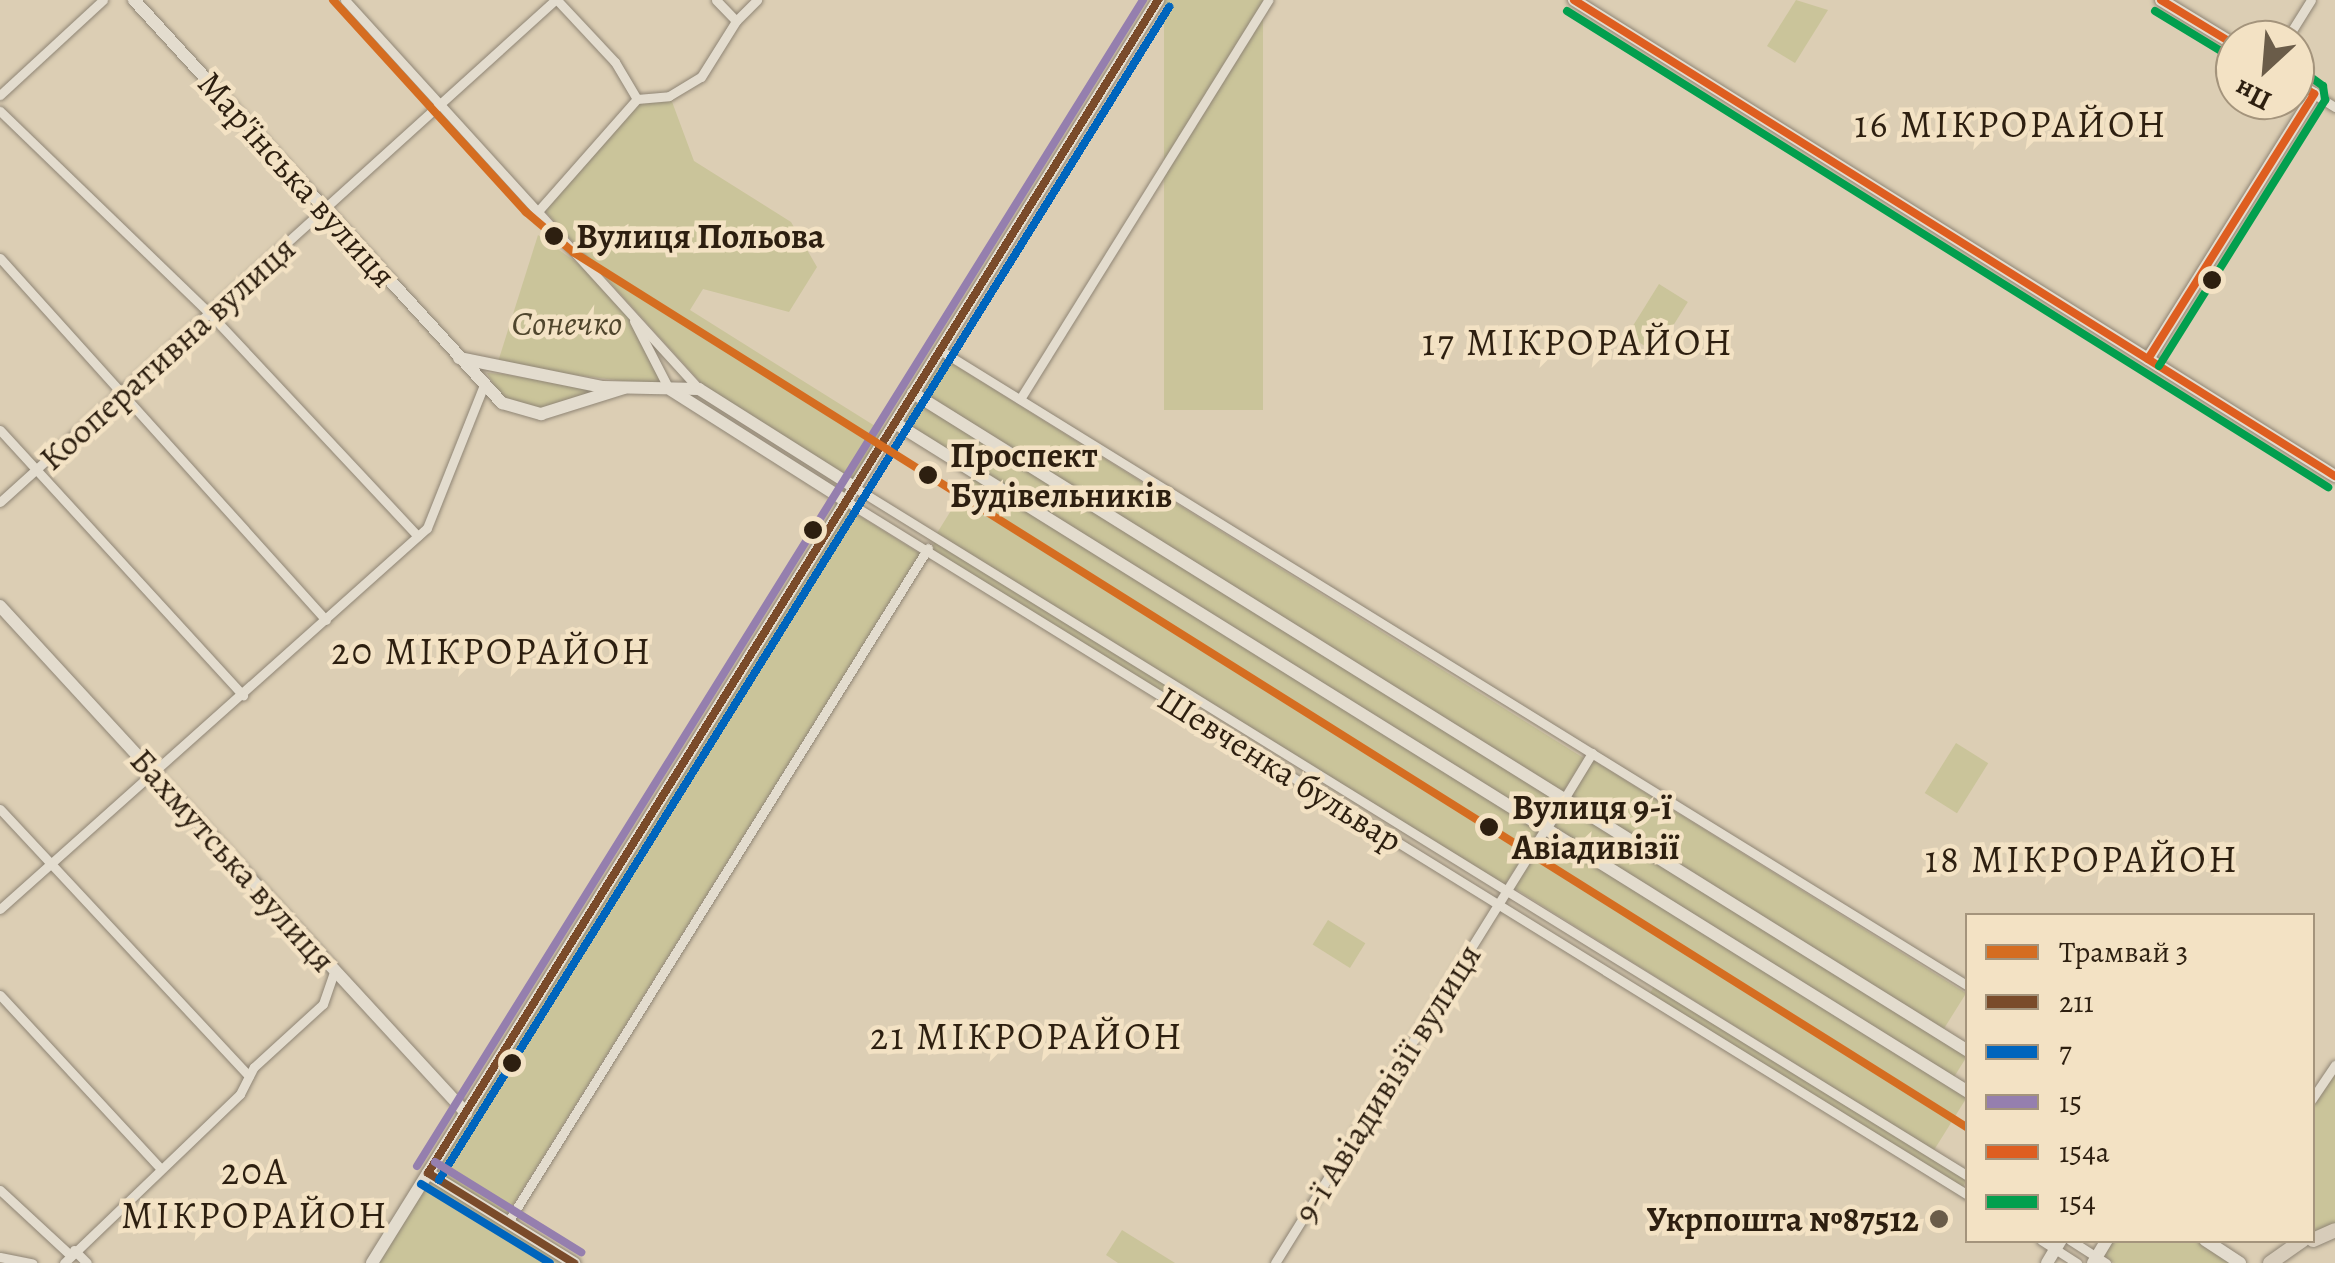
<!DOCTYPE html>
<meta charset="utf-8">
<style>
body{margin:0}
#map{position:relative;width:2335px;height:1263px;overflow:hidden;background:#dcceb4;font-family:Alegreya,serif}
div>[style]{position:absolute}
.green>*{inset:0;background:#cac49a;transform-origin:0 0}
.roads{filter:drop-shadow(0 0 2px #8f8575) drop-shadow(0 0 2px #8f8575)}
.street>*{height:9px;margin:-4.5px;padding:0 4.5px;transform-origin:4.5px;border-radius:4.5px;background:#e3dcce}
.secondary>*{height:12px;margin:-6px;padding:0 6px;transform-origin:6px;border-radius:6px;background:#e3dcce}
.primary>*{height:14px;margin:-7px;padding:0 7px;transform-origin:7px;border-radius:7px;background:#d7ccba}
.bus-1>*{height:8px;margin:-4px;padding:0 4px;transform-origin:4px;border-radius:4px;background:#7a4b2a}
.bus-2>*{height:8px;margin:-4px;padding:0 4px;transform-origin:4px;border-radius:4px;background:#0065bd}
.bus-3>*{height:8px;margin:-4px;padding:0 4px;transform-origin:4px;border-radius:4px;background:#957fae}
.bus-4>*{height:8px;margin:-4px;padding:0 4px;transform-origin:4px;border-radius:4px;background:#de5e20}
.bus-5>*{height:8px;margin:-4px;padding:0 4px;transform-origin:4px;border-radius:4px;background:#029f4e}
.tram-1>*{height:8px;margin:-4px;padding:0 4px;transform-origin:4px;border-radius:4px;background:#d56d21}
.dots>*{width:28px;height:28px;translate:-50% -50%;box-sizing:border-box;border:5px solid #f3e2c4;border-radius:50%}
span{translate:-50% -50%;white-space:nowrap;text-align:center;line-height:1.15;-webkit-text-stroke:9px #f3e2c4;paint-order:stroke}
.street-label{font-size:35px;color:#2d1f10}
.stop-label{font-size:35px;color:#2d1f10;font-weight:700}
.left{translate:0 -50%;text-align:left}
.park-label{font-size:35px;color:#50462d;font-style:italic}
.poi-label{font-size:35px;color:#2d1f10;font-weight:700}
.right{translate:-100% -50%;text-align:right}
.neighbourhood-label{font-size:38px;color:#2d1f10;letter-spacing:2.5px}
.legend{position:absolute;left:1965px;top:913px;width:350px;height:330px;box-sizing:border-box;background:#f3e2c4;border:2px solid #a4947c;margin:0;padding:12px 18px;list-style:none;font-size:30px;color:#2d1f10}
.legend li{display:flex;align-items:center;gap:20px;height:50px}
.legend b{width:50px;border:2px solid #a4947c}
.north{position:absolute;left:2215px;top:20px;width:100px;height:100px;box-sizing:border-box;background:#f3e2c4;border:2px solid #a4947c;border-radius:50%;rotate:206deg;font-size:28px;font-weight:700;line-height:40px;text-align:center;color:#2d1f10}
.north::after{content:'';display:block;margin:auto;width:35px;height:45px;background:#6a5c49;clip-path:polygon(50% 0,100% 100%,50% 72%,0 100%)}
</style>
<div id="map">
<div class="green">
<i style="left:1164px;top:0;width:99px;height:410px"></i>
<i style="clip-path:polygon(1796px 0,1828px 10px,1795px 63px,1767px 46px)"></i>
<i style="clip-path:polygon(671px 99px,694px 161px,791px 222px,817px 267px,789px 312px,703px 289px,690px 310px,883px 431px,852px 480px,703px 385px,544px 210px,639px 102px)"></i>
<i style="clip-path:polygon(538px 235px,590px 272px,626px 312px,663px 386px,497px 365px)"></i>
<i style="left:1659px;top:284px;width:34px;height:60px;rotate:32deg"></i>
<i style="left:942px;top:357px;width:757px;height:40px;rotate:32deg"></i>
<i style="clip-path:polygon(487px 373px,502px 374px,602px 391px,541px 410px,503px 400px)"></i>
<i style="left:915px;top:400px;width:757px;height:25px;rotate:32deg"></i>
<i style="left:972px;top:477px;width:668px;height:66px;rotate:32deg"></i>
<i style="left:847px;top:508px;width:86px;height:781px;rotate:32deg"></i>
<i style="clip-path:polygon(935px 542px,1197px 703px,1192px 711px,931px 549px)"></i>
<i style="left:1956px;top:743px;width:38px;height:59px;rotate:32deg"></i>
<i style="left:1593px;top:760px;width:440px;height:44px;rotate:32deg"></i>
<i style="left:1565px;top:805px;width:474px;height:26px;rotate:32deg"></i>
<i style="left:1546px;top:835px;width:496px;height:62px;rotate:32deg"></i>
<i style="left:1328px;top:920px;width:44px;height:29px;rotate:32deg"></i>
<i style="left:1655px;top:985px;width:368px;height:10px;rotate:32deg"></i>
<i style="clip-path:polygon(2335px 1074px,2335px 1223px,2313px 1234px,2313px 1107px)"></i>
<i style="clip-path:polygon(429px 1180px,563px 1263px,378px 1263px)"></i>
<i style="clip-path:polygon(1122px 1230px,1175px 1263px,1118px 1263px,1106px 1255px)"></i>
<i style="clip-path:polygon(2111px 1241px,2196px 1241px,2232px 1263px,2114px 1263px,2102px 1255px)"></i>
</div>
<div class="roads">
<div class="street">
<i style="left:345px;top:0;width:526px;rotate:47.7deg"></i>
<i style="left:557px;top:0;width:85px;rotate:46.9deg"></i>
<i style="left:615px;top:62px;width:43px;rotate:59.3deg"></i>
<i style="left:716px;top:0;width:29px;rotate:46deg"></i>
<i style="left:2286px;top:40px;width:47px;rotate:-58deg"></i>
<i style="left:2314px;top:94px;width:25px;rotate:32deg"></i>
<i style="left:0;top:95px;width:140px;rotate:-42.7deg"></i>
<i style="left:0;top:111px;width:292px;rotate:44deg"></i>
<i style="left:210px;top:314px;width:304px;rotate:46.9deg"></i>
<i style="left:539px;top:210px;width:148px;rotate:-48.6deg"></i>
<i style="left:637px;top:99px;width:32px;rotate:-5deg"></i>
<i style="left:669px;top:96px;width:37px;rotate:-31deg"></i>
<i style="left:701px;top:77px;width:66px;rotate:-58deg"></i>
<i style="left:736px;top:21px;width:30px;rotate:-45deg"></i>
<i style="left:0;top:258px;width:487px;rotate:48deg"></i>
<i style="left:634px;top:321px;width:76px;rotate:62.8deg"></i>
<i style="left:940px;top:350px;width:1209px;rotate:31.74deg"></i>
<i style="left:1020px;top:399px;width:470px;rotate:-58.1deg"></i>
<i style="left:0;top:430px;width:360px;rotate:47.5deg"></i>
<i style="left:854px;top:487px;width:1310px;rotate:31.74deg"></i>
<i style="left:846px;top:501px;width:1319px;rotate:31.74deg"></i>
<i style="left:0;top:502px;width:748px;rotate:-42.13deg"></i>
<i style="left:1564px;top:799px;width:54px;rotate:-58.7deg"></i>
<i style="left:0;top:809px;width:365px;rotate:47deg"></i>
<i style="left:0;top:909px;width:572px;rotate:-41.74deg"></i>
<i style="left:427px;top:528px;width:152px;rotate:-68.3deg"></i>
<i style="left:0;top:995px;width:234px;rotate:47.2deg"></i>
<i style="left:2312px;top:1099px;width:41px;rotate:-55.9deg"></i>
<i style="left:0;top:1190px;width:94px;rotate:42.8deg"></i>
<i style="left:508px;top:1222px;width:794px;rotate:-58.07deg"></i>
<i style="left:2041px;top:1240px;width:43px;rotate:32.6deg"></i>
<i style="left:2070px;top:1240px;width:43px;rotate:32.6deg"></i>
<i style="left:74px;top:1250px;width:18px;rotate:45deg"></i>
<i style="left:0;top:1257px;width:33px;rotate:11deg"></i>
<i style="left:64px;top:1263px;width:244px;rotate:-43.8deg"></i>
<i style="left:240px;top:1094px;width:30px;rotate:-63deg"></i>
<i style="left:254px;top:1067px;width:93px;rotate:-42.4deg"></i>
<i style="left:323px;top:1004px;width:34px;rotate:-71deg"></i>
<i style="left:1275px;top:1263px;width:511px;rotate:-58.11deg"></i>
</div>
<div class="secondary">
<i style="left:134px;top:0;width:546px;rotate:47.6deg"></i>
<i style="left:502px;top:403px;width:41px;rotate:15.8deg"></i>
<i style="left:541px;top:414px;width:87px;rotate:-17.4deg"></i>
<i style="left:1574px;top:0;width:898px;rotate:32.03deg"></i>
<i style="left:2161px;top:0;width:87px;rotate:31.3deg"></i>
<i style="left:459px;top:358px;width:147px;rotate:11.4deg"></i>
<i style="left:603px;top:387px;width:96px;rotate:1.2deg"></i>
<i style="left:699px;top:389px;width:183px;rotate:32.3deg"></i>
<i style="left:2148px;top:359px;width:313px;rotate:-57.9deg"></i>
<i style="left:2314px;top:94px;width:22px;rotate:-148deg"></i>
<i style="left:671px;top:390px;width:207px;rotate:32.4deg"></i>
<i style="left:913px;top:393px;width:1243px;rotate:31.95deg"></i>
<i style="left:895px;top:423px;width:1264px;rotate:31.94deg"></i>
<i style="left:0;top:606px;width:689px;rotate:47.41deg"></i>
<i style="left:1545px;top:829px;width:36px;rotate:-58deg"></i>
<i style="left:428px;top:1173px;width:172px;rotate:31.7deg"></i>
<i style="left:2205px;top:1240px;width:42px;rotate:33.3deg"></i>
<i style="left:372px;top:1263px;width:1488px;rotate:-58.1deg"></i>
<i style="left:2047px;top:1263px;width:27px;rotate:-59deg"></i>
<i style="left:2093px;top:1263px;width:27px;rotate:-59deg"></i>
</div>
<div class="primary">
<i style="left:2313px;top:1240px;width:24px;rotate:-24deg"></i>
<i style="left:2270px;top:1263px;width:40px;rotate:-34.9deg"></i>
</div>
</div>
<div class="bus-1">
<i style="left:428px;top:1173px;width:1382px;rotate:-58.1deg"></i>
<i style="left:428px;top:1173px;width:172px;rotate:31.7deg"></i>
</div>
<div class="bus-2">
<i style="left:439px;top:1180px;width:1382px;rotate:-58.1deg"></i>
<i style="left:421px;top:1184px;width:151px;rotate:31.5deg"></i>
</div>
<div class="bus-3">
<i style="left:435px;top:1162px;width:172px;rotate:31.7deg"></i>
<i style="left:417px;top:1166px;width:1374px;rotate:-58.09deg"></i>
</div>
<div class="bus-4">
<i style="left:1574px;top:0;width:898px;rotate:32.03deg"></i>
<i style="left:2161px;top:0;width:87px;rotate:31.3deg"></i>
<i style="left:2148px;top:359px;width:313px;rotate:-57.9deg"></i>
<i style="left:2314px;top:94px;width:22px;rotate:-148deg"></i>
</div>
<div class="bus-5">
<i style="left:1567px;top:11px;width:898px;rotate:32.03deg"></i>
<i style="left:2155px;top:11px;width:87px;rotate:31.3deg"></i>
<i style="left:2159px;top:366px;width:314px;rotate:-58deg"></i>
<i style="left:2325px;top:100px;width:14px;rotate:-98deg"></i>
<i style="left:2323px;top:86px;width:26px;rotate:-144deg"></i>
</div>
<div class="tram-1">
<i style="left:333px;top:0;width:287px;rotate:47.7deg"></i>
<i style="left:526px;top:212px;width:62px;rotate:40.4deg"></i>
<i style="left:573px;top:252px;width:1647px;rotate:32.13deg"></i>
</div>
<div class="dots">
<i style="left:554px;top:236px;background:#2d1f10"></i>
<i style="left:2212px;top:280px;background:#2d1f10"></i>
<i style="left:928px;top:475px;background:#2d1f10"></i>
<i style="left:813px;top:530px;background:#2d1f10"></i>
<i style="left:1489px;top:827px;background:#2d1f10"></i>
<i style="left:512px;top:1063px;background:#2d1f10"></i>
<i style="left:1939px;top:1219px;background:#6a5c49"></i>
</div>
<div class="street-label">
<span style="left:297px;top:179px;rotate:48deg">Мар'їнська вулиця</span>
<span style="left:167px;top:353px;rotate:-42deg">Кооперативна вулиця</span>
<span style="left:1280px;top:769px;rotate:32deg">Шевченка бульвар</span>
<span style="left:233px;top:860px;rotate:48deg">Бахмутська вулиця</span>
<span style="left:1387px;top:1083px;rotate:-58deg">9-ї Авіадивізії вулиця</span>
</div>
<div class="stop-label">
<span class="left" style="left:576px;top:236px">Вулиця Польова</span>
<span class="left" style="left:950px;top:475px">Проспект<br>Будівельників</span>
<span class="left" style="left:1512px;top:827px">Вулиця 9-ї<br>Авіадивізії</span>
</div>
<div class="park-label">
<span style="left:567px;top:323px">Сонечко</span>
</div>
<div class="poi-label">
<span class="right" style="left:1919px;top:1219px">Укрпошта №87512</span>
</div>
<div class="neighbourhood-label">
<span style="left:2011px;top:125px">16 МІКРОРАЙОН</span>
<span style="left:1578px;top:343px">17 МІКРОРАЙОН</span>
<span style="left:492px;top:652px">20 МІКРОРАЙОН</span>
<span style="left:2082px;top:860px">18 МІКРОРАЙОН</span>
<span style="left:1027px;top:1037px">21 МІКРОРАЙОН</span>
<span style="left:255px;top:1194px">20А<br>МІКРОРАЙОН</span>
</div>
<ul class="legend">
<li><b style="height:12px;background:#d56d21"></b>Трамвай 3</li>
<li><b style="height:12px;background:#7a4b2a"></b>211</li>
<li><b style="height:12px;background:#0065bd"></b>7</li>
<li><b style="height:12px;background:#957fae"></b>15</li>
<li><b style="height:12px;background:#de5e20"></b>154а</li>
<li><b style="height:12px;background:#029f4e"></b>154</li>
</ul>
<div class="north">Пн</div>
</div>
